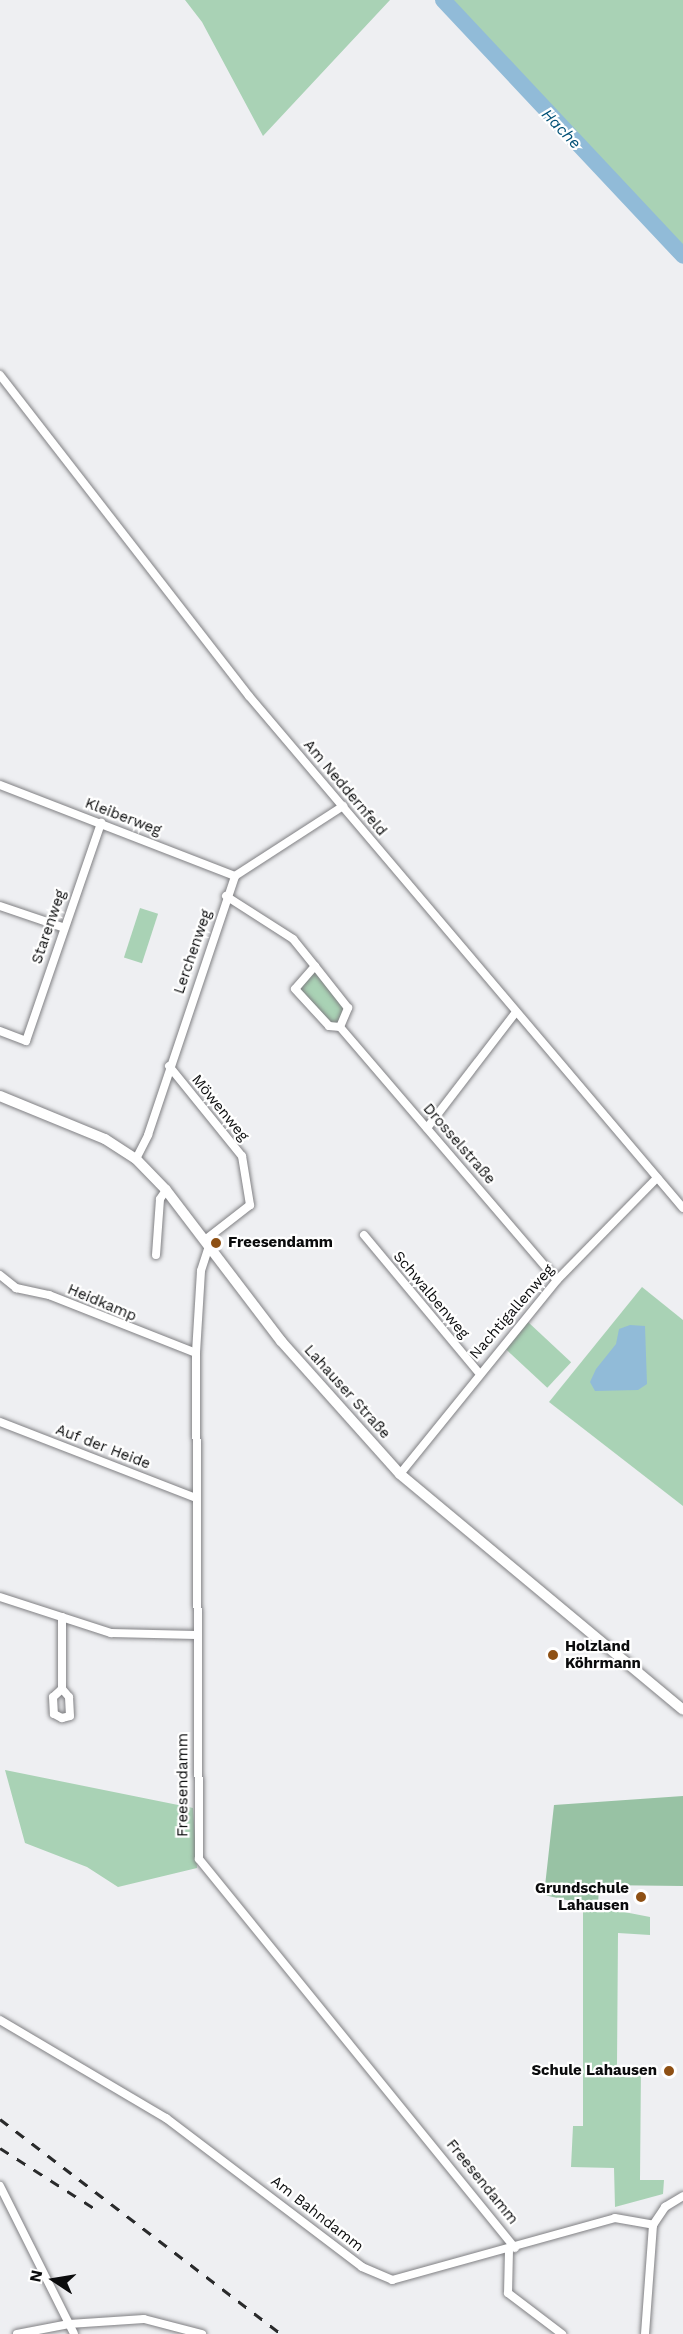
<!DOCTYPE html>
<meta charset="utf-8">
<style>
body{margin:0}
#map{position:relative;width:683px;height:2334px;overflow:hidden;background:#eeeff2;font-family:"Work Sans",sans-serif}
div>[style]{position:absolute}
.green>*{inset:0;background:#a9d2b5;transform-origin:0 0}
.forest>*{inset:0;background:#98c2a4}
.water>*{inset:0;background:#91bbd8}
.stream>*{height:3px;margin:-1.5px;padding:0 1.5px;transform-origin:1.5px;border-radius:1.5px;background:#91bbd8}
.river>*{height:16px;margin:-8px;padding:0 8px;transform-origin:8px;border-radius:8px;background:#91bbd8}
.roads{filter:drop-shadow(0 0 2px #808083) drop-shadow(0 0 2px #808083)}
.minor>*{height:8px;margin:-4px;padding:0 4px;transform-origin:4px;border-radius:4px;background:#fff}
.tertiary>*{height:10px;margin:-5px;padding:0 5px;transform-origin:5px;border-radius:5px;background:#fff}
.rail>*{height:3px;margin-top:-1.5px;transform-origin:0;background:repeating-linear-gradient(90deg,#292a2b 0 10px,transparent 0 20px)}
.dots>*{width:16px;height:16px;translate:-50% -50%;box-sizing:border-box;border:3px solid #fff;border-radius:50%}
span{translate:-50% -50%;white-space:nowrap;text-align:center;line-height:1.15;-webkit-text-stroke:4.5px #fff;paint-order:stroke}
.street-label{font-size:15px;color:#0b0c0d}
.poi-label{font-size:15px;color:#0b0c0d;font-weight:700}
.left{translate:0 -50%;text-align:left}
.right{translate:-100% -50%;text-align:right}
.water-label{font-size:16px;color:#005076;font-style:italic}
.north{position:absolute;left:24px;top:2250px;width:60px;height:60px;-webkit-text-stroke:4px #fff;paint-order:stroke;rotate:282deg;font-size:16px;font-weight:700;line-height:24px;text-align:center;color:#0b0c0d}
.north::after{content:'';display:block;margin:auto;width:21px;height:27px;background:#0b0c0d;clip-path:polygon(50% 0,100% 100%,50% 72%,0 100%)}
</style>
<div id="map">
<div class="green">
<i style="clip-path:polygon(185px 0,390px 0,263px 136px,202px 22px)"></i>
<i style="clip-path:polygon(437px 0,683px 0,683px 248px,534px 90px,447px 4px)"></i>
<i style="left:140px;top:908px;width:19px;height:52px;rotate:18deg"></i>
<i style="clip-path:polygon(315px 969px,346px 1008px,339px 1025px,330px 1025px,297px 990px)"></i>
<i style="clip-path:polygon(642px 1287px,683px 1320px,683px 1506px,549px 1402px)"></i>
<i style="left:528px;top:1322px;width:59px;height:35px;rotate:43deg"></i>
<i style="clip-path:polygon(5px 1770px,193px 1808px,197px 1868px,118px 1887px,87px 1867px,25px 1843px)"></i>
<i style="clip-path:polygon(583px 1904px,650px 1917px,650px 1935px,618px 1933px,617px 2066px,641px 2066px,640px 2180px,664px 2180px,663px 2194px,615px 2207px,614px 2168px,571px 2167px,573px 2126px,583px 2126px)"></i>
</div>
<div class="forest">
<i style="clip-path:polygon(683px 1796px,683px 1886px,599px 1885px,598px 1907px,544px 1895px,554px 1805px)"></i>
</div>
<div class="water">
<i style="clip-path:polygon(630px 1325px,645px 1326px,647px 1384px,638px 1390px,595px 1391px,590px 1382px,596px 1369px,616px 1344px,619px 1329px)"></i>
</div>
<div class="stream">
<i style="left:437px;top:0;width:8px;rotate:45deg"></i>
</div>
<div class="river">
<i style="left:443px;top:0;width:351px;rotate:46.8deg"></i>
</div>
<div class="roads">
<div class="minor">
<i style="left:0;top:375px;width:406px;rotate:52.2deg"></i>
<i style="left:249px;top:696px;width:671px;rotate:49.71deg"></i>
<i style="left:0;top:785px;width:252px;rotate:21.2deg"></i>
<i style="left:226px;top:896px;width:80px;rotate:32.7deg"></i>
<i style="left:293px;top:939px;width:35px;rotate:51deg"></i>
<i style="left:0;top:906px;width:65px;rotate:18.7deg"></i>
<i style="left:340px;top:1027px;width:21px;rotate:-67deg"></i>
<i style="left:348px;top:1008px;width:53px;rotate:-128.2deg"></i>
<i style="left:315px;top:966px;width:30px;rotate:131deg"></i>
<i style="left:295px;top:989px;width:50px;rotate:47.4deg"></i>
<i style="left:329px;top:1026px;width:11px;rotate:5deg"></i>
<i style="left:340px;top:1027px;width:333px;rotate:49.4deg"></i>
<i style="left:0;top:1031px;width:28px;rotate:21deg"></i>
<i style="left:26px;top:1041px;width:231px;rotate:-71deg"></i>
<i style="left:169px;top:1066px;width:116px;rotate:51deg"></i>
<i style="left:242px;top:1156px;width:50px;rotate:80.7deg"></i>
<i style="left:250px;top:1205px;width:57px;rotate:142.1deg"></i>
<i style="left:427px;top:1128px;width:146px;rotate:-52.5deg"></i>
<i style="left:136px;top:1159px;width:27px;rotate:-63deg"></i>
<i style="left:148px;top:1135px;width:273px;rotate:-71.4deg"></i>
<i style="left:235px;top:876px;width:129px;rotate:-32.9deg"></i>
<i style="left:364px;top:1235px;width:178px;rotate:50.2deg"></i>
<i style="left:209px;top:1246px;width:26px;rotate:108deg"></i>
<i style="left:201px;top:1271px;width:82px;rotate:93.5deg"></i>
<i style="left:196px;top:1353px;width:506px;rotate:89.66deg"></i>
<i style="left:199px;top:1859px;width:501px;rotate:50.91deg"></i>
<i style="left:156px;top:1255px;width:56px;rotate:-85.9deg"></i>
<i style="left:160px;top:1199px;width:11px;rotate:-56deg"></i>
<i style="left:0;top:1275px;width:21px;rotate:39deg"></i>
<i style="left:16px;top:1288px;width:34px;rotate:12deg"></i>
<i style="left:49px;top:1295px;width:158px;rotate:21.5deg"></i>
<i style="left:0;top:1422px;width:210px;rotate:21.2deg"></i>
<i style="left:400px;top:1474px;width:250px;rotate:-51deg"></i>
<i style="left:557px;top:1280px;width:143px;rotate:-45.6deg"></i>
<i style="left:0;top:1597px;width:117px;rotate:18deg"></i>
<i style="left:111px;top:1633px;width:85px;rotate:1.3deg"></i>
<i style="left:62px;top:1689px;width:12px;rotate:138deg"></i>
<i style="left:53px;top:1697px;width:17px;rotate:87deg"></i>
<i style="left:54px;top:1714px;width:9px;rotate:27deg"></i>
<i style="left:62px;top:1718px;width:8px;rotate:-14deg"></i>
<i style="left:70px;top:1716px;width:19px;rotate:-93deg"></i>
<i style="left:69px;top:1697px;width:11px;rotate:-131deg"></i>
<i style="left:62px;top:1689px;width:72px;rotate:-90deg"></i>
<i style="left:0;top:2020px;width:193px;rotate:30.6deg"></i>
<i style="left:166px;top:2118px;width:246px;rotate:37.2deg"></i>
<i style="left:362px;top:2267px;width:33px;rotate:23deg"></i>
<i style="left:392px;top:2280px;width:231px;rotate:-15.5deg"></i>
<i style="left:615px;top:2218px;width:39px;rotate:10deg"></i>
<i style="left:0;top:2186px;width:165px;rotate:63.4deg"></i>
<i style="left:509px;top:2250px;width:43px;rotate:91.3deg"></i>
<i style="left:508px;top:2293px;width:68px;rotate:37.2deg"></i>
<i style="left:17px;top:2334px;width:53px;rotate:-10.9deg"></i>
<i style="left:69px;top:2324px;width:75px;rotate:-3.8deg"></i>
<i style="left:144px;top:2319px;width:60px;rotate:14.5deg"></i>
<i style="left:645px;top:2334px;width:109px;rotate:-85.8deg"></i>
<i style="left:653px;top:2225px;width:22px;rotate:-56deg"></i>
<i style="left:665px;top:2207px;width:21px;rotate:-31deg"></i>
</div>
<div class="tertiary">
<i style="left:0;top:1096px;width:113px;rotate:22.3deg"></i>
<i style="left:105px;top:1139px;width:37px;rotate:33deg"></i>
<i style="left:136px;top:1159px;width:43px;rotate:45.9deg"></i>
<i style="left:166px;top:1190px;width:190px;rotate:52.7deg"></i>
<i style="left:281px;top:1341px;width:178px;rotate:48.2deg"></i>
<i style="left:400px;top:1474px;width:368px;rotate:39.8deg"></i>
</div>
</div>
<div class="rail">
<i style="left:0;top:2119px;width:354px;rotate:37.4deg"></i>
<i style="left:0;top:2148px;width:115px;rotate:32.6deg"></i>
</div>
<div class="dots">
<i style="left:216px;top:1243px;background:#8e5014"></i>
<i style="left:553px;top:1655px;background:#8e5014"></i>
<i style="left:641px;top:1897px;background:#8e5014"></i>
<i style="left:669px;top:2071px;background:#8e5014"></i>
</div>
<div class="street-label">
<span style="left:345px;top:788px;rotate:50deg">Am Neddernfeld</span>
<span style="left:123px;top:817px;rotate:21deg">Kleiberweg</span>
<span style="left:49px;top:927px;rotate:-71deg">Starenweg</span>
<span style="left:193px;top:952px;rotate:-71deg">Lerchenweg</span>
<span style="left:220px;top:1108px;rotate:51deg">Möwenweg</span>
<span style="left:459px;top:1144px;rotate:49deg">Drosselstraße</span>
<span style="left:431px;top:1295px;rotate:50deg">Schwalbenweg</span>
<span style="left:102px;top:1303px;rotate:23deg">Heidkamp</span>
<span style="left:512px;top:1312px;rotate:-49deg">Nachtigallenweg</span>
<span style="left:347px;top:1392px;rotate:48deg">Lahauser Straße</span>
<span style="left:103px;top:1447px;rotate:21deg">Auf der Heide</span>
<span style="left:183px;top:1785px;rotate:-90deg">Freesendamm</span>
<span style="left:482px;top:2182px;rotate:51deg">Freesendamm</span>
<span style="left:317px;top:2214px;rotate:38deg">Am Bahndamm</span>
</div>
<div class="poi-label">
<span class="left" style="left:228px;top:1243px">Freesendamm</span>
<span class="left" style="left:565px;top:1655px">Holzland<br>Köhrmann</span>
<span class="right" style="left:629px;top:1897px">Grundschule<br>Lahausen</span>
<span class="right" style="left:657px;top:2071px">Schule Lahausen</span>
</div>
<div class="water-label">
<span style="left:561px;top:129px;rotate:46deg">Hache</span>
</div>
<div class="north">N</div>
</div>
